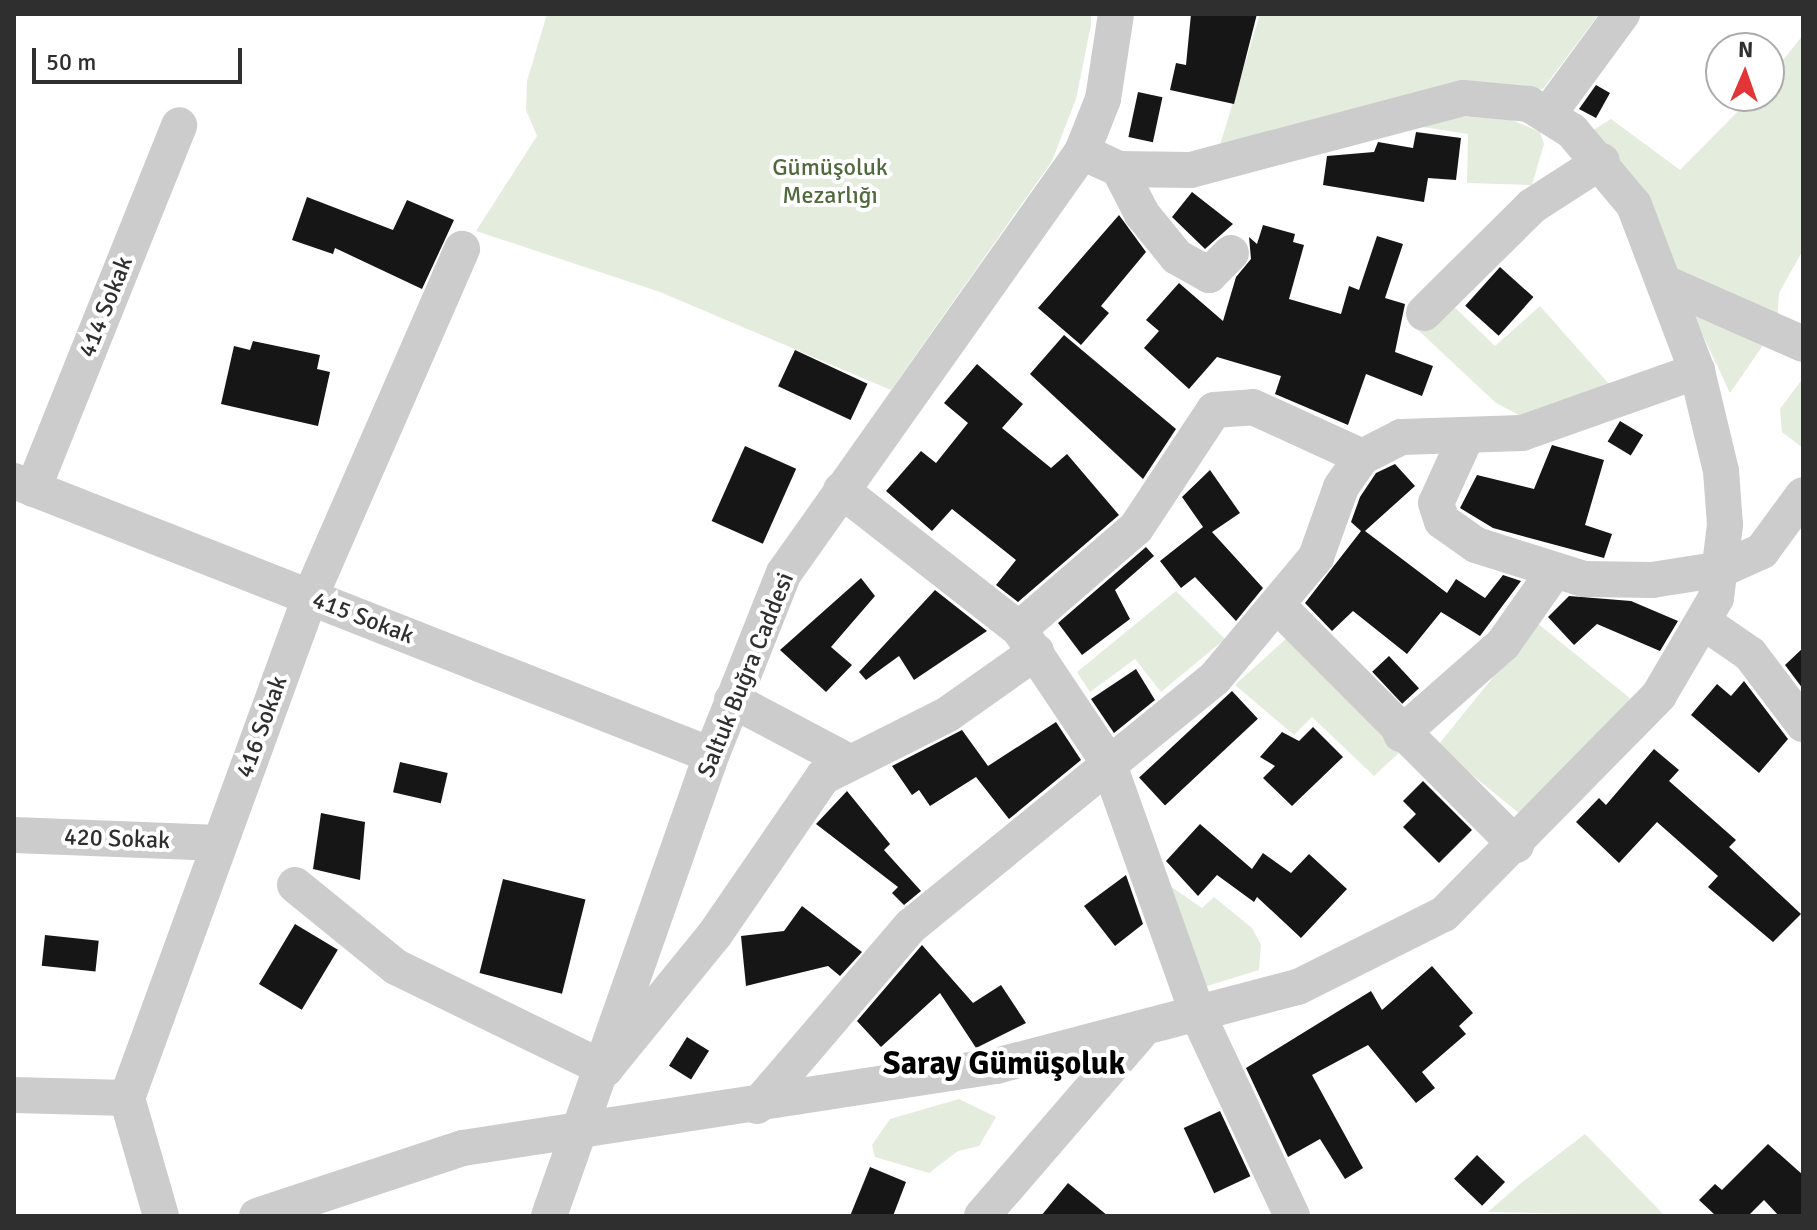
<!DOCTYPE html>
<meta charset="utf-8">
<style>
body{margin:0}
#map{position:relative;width:1817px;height:1230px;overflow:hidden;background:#fff;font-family:Signika,sans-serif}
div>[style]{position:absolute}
.green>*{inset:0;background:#e4ecdd;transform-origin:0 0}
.building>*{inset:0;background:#161616;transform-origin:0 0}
.minor>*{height:36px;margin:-18px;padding:0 18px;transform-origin:18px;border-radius:18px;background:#ccc}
span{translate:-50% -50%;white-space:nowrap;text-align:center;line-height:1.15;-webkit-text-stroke:8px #fff;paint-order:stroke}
.park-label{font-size:24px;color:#506a3d}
.street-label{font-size:24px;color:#2f2f2f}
.district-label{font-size:32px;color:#000;font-weight:700}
.frame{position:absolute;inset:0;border:16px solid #2f2f2f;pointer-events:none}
.north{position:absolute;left:1705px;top:32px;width:80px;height:80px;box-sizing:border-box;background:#fff;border:2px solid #acacac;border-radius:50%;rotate:2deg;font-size:22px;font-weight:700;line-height:32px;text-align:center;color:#2f2f2f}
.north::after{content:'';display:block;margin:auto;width:28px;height:36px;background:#e23538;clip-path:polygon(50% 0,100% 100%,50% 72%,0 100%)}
.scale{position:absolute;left:32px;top:48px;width:210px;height:36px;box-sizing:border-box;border:4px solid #2f2f2f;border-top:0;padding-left:10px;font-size:24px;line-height:28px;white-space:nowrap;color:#2f2f2f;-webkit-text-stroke:6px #fff;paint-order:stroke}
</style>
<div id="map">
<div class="green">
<i style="clip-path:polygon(547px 14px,1091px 14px,1091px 25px,1076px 99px,1052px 161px,891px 390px,660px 292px,476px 231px,537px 136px,526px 110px,527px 81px)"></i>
<i style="clip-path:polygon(1260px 14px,1599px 14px,1543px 89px,1441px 86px,1219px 148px)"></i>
<i style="clip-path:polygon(1803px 35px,1803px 250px,1779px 293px,1777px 325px,1730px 393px,1684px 295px,1590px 132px,1611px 119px,1680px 170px,1753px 96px,1769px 96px,1769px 78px)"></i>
<i style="clip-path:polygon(1447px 116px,1510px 119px,1540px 132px,1544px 144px,1532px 185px,1467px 183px,1468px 134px,1423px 127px)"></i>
<i style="clip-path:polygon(1448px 301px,1495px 346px,1540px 306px,1609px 384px,1519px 415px,1496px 403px,1418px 330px)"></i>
<i style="clip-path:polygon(1803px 378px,1803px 448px,1782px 432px,1780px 409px)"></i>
<i style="clip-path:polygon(1176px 591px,1225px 639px,1161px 692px,1135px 659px,1090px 692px,1077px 672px)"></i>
<i style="left:1537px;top:623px;width:120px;height:159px;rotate:39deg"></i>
<i style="clip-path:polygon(1287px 638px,1403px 749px,1374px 776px,1312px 717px,1294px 735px,1235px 685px)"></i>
<i style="clip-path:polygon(1167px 884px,1202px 908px,1214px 897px,1252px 928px,1261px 945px,1259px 970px,1204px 987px)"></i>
<i style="clip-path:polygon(959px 1099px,996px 1117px,979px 1146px,958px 1151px,929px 1173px,875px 1157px,872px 1145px,890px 1119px)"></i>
<i style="clip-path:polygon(1585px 1134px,1665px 1216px,1488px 1212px,1521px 1183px)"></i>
</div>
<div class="building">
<i style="clip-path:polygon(1191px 14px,1257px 14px,1234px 104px,1170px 90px,1176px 63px,1186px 65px)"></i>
<i style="clip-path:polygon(1596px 85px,1610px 93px,1596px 118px,1579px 109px)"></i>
<i style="left:1138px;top:92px;width:25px;height:46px;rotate:12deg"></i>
<i style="clip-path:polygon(1416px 132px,1461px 138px,1456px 180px,1428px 178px,1424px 202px,1323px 185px,1327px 156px,1374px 152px,1378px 142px,1413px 148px)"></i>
<i style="clip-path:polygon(1192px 192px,1233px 224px,1205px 249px,1172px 217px)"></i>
<i style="clip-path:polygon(307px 197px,393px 230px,407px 200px,454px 220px,422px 289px,335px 248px,333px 254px,292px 240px)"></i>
<i style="clip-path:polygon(1119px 215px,1146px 252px,1101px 306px,1109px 313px,1081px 345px,1038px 308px)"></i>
<i style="clip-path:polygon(1263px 225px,1295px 234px,1293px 242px,1304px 245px,1289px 299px,1341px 314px,1349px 286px,1359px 290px,1377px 236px,1403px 244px,1385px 298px,1405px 304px,1395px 352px,1433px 366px,1422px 396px,1366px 374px,1348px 425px,1275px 394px,1281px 376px,1217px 357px,1189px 389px,1144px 348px,1159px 331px,1146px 320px,1179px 283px,1223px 321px,1236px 277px,1251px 259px,1249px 237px,1257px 244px)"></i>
<i style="left:1500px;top:267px;width:45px;height:52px;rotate:42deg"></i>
<i style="clip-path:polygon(1064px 335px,1176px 429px,1143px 479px,1030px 374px)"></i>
<i style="clip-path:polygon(253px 341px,320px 355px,317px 369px,330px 372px,318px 426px,221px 404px,234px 346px,250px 350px)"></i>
<i style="left:795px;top:350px;width:80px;height:40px;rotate:25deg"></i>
<i style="clip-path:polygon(977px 364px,1023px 404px,1002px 428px,1051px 468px,1067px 454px,1119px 515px,1018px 602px,996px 585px,1016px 560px,952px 509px,932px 531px,886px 491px,921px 451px,936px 463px,968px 423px,944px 403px)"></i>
<i style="left:1620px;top:421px;width:27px;height:24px;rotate:31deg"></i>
<i style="clip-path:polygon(1552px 445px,1604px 460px,1585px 525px,1612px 534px,1604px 558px,1493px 528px,1460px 508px,1477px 475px,1534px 489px)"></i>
<i style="left:745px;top:446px;width:56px;height:82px;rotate:24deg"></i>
<i style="clip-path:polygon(1395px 464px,1415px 486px,1365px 531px,1447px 593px,1456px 579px,1485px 598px,1503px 575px,1521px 581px,1480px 636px,1441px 612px,1407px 654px,1353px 611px,1332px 631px,1305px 603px,1361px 531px,1351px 522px,1360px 497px,1376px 473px)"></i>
<i style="clip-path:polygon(1210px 470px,1240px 513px,1212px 532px,1263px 588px,1236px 621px,1195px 577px,1181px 588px,1160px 561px,1203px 527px,1182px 497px)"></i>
<i style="clip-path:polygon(1146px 547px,1154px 556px,1115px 590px,1130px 619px,1082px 655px,1058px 623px)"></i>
<i style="clip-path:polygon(861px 578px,875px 596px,831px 647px,852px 665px,826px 692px,780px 650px)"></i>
<i style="clip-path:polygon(935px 590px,987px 631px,914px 680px,899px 656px,866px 680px,859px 672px)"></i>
<i style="clip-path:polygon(1569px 596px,1631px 601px,1678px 621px,1660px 651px,1597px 624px,1574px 645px,1548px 617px)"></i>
<i style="clip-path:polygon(1803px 648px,1803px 689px,1785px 665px)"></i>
<i style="left:1389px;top:656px;width:44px;height:23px;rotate:47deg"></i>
<i style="clip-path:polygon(1136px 669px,1155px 700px,1114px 733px,1091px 699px)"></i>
<i style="clip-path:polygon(1744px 681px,1788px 739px,1759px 773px,1691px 715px,1717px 684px,1731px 696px)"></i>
<i style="left:1232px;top:691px;width:38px;height:127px;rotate:47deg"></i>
<i style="clip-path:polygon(1056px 722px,1081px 760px,1009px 819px,976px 777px,930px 806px,919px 790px,912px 795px,892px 766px,962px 730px,988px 766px)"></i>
<i style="clip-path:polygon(1313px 727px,1343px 757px,1292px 806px,1263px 778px,1275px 766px,1260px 757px,1282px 732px,1299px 741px)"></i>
<i style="clip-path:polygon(1654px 749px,1679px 770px,1669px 781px,1736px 840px,1729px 847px,1801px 914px,1773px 942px,1708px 887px,1718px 876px,1657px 822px,1619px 863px,1576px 822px,1599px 798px,1606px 805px)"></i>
<i style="left:400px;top:762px;width:49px;height:31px;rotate:13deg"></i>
<i style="clip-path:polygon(1423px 781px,1472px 830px,1439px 863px,1403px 827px,1416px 814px,1403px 801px)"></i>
<i style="clip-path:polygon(847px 791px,890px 844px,884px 850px,921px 891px,904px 905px,892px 893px,898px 887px,816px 824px)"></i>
<i style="clip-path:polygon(321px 813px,365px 822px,360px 880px,313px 869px)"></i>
<i style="clip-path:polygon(1200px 824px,1252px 869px,1263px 853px,1291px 873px,1309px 854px,1347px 889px,1301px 938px,1257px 897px,1254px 902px,1217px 875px,1198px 896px,1166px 861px)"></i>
<i style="clip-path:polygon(1126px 875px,1143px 924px,1115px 946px,1084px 906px)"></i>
<i style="left:503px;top:879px;width:85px;height:97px;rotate:14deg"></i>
<i style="clip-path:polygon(802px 906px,862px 952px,840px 976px,828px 966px,746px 986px,741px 936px,784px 931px)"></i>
<i style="left:295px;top:924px;width:50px;height:70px;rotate:31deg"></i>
<i style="left:45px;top:935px;width:54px;height:31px;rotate:6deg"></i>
<i style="clip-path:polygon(922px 945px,973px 1003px,1001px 985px,1026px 1023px,976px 1048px,940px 993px,881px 1047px,857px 1021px)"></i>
<i style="clip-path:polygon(1432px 966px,1473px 1013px,1459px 1026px,1466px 1034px,1422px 1072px,1435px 1088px,1416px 1103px,1368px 1045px,1312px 1075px,1363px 1168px,1345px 1179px,1320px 1139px,1288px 1157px,1246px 1068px,1371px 991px,1382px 1010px)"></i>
<i style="left:687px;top:1037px;width:26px;height:34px;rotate:32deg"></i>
<i style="left:1220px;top:1111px;width:72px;height:40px;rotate:65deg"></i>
<i style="clip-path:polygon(1768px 1144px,1803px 1175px,1803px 1216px,1779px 1216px,1764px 1200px,1748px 1216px,1716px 1216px,1699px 1200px,1715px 1184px,1722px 1190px)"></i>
<i style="left:1477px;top:1155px;width:39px;height:33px;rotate:44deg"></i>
<i style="clip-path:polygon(870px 1167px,906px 1182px,893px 1216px,850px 1216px)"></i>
<i style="clip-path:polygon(1068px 1183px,1108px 1216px,1041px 1216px)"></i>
</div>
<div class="minor">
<i style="left:1550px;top:112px;width:122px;rotate:-53.7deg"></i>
<i style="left:1119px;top:169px;width:51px;rotate:62.9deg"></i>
<i style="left:1142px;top:214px;width:55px;rotate:50.9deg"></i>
<i style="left:1177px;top:257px;width:37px;rotate:29deg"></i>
<i style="left:1209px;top:275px;width:31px;rotate:-45deg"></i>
<i style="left:1665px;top:283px;width:151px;rotate:23.8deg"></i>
<i style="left:1424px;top:313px;width:152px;rotate:-44.7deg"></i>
<i style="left:1532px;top:206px;width:83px;rotate:-32.7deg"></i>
<i style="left:1466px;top:437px;width:72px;rotate:114.4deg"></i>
<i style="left:1436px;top:503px;width:19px;rotate:72deg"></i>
<i style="left:1442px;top:521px;width:42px;rotate:35.2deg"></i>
<i style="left:1476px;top:545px;width:113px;rotate:17.5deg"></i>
<i style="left:1584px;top:579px;width:68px;rotate:0.8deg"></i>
<i style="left:1652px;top:580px;width:71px;rotate:-8.9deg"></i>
<i style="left:1722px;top:569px;width:44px;rotate:-24.2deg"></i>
<i style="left:1762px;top:551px;width:69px;rotate:-53.8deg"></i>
<i style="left:14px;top:481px;width:749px;rotate:21.46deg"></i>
<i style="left:33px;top:489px;width:392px;rotate:-68.1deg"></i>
<i style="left:841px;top:490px;width:226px;rotate:38deg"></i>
<i style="left:1019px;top:629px;width:160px;rotate:56.2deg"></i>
<i style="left:1108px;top:762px;width:269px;rotate:70.4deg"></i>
<i style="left:1198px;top:1015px;width:222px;rotate:64.9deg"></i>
<i style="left:1279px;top:607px;width:336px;rotate:45.1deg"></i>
<i style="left:1705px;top:623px;width:55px;rotate:34.6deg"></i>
<i style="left:1750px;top:654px;width:88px;rotate:52.9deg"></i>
<i style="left:1019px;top:629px;width:155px;rotate:-40.8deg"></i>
<i style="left:1136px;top:528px;width:141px;rotate:-56.5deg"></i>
<i style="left:1214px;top:410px;width:39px;rotate:-4deg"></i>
<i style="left:1253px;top:407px;width:120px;rotate:24.6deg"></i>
<i style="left:732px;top:700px;width:132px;rotate:27.9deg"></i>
<i style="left:1401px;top:734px;width:136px;rotate:-41.4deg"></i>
<i style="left:1503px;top:644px;width:87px;rotate:-54.8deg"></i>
<i style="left:14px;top:835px;width:206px;rotate:2.2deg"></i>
<i style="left:295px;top:885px;width:130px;rotate:39.1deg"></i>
<i style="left:396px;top:967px;width:233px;rotate:26deg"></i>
<i style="left:605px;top:1069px;width:174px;rotate:-50.8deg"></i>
<i style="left:715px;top:934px;width:191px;rotate:-55.5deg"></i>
<i style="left:823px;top:777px;width:140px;rotate:-26.7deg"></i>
<i style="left:948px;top:714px;width:108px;rotate:-35.2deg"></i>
<i style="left:14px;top:1095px;width:113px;rotate:1.5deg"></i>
<i style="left:757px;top:1106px;width:237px;rotate:-49.5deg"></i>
<i style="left:911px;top:926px;width:392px;rotate:-39.2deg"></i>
<i style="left:1215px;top:678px;width:158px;rotate:-50.1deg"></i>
<i style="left:1316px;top:557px;width:74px;rotate:-70.3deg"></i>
<i style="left:1341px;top:487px;width:37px;rotate:-55deg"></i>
<i style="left:1362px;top:457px;width:44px;rotate:-27.1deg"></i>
<i style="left:1401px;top:437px;width:121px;rotate:-1.9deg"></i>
<i style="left:1522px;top:433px;width:186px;rotate:-19.5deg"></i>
<i style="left:161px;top:1216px;width:123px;rotate:-106.1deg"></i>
<i style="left:127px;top:1098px;width:533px;rotate:-69.93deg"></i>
<i style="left:310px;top:597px;width:380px;rotate:-66.4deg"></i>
<i style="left:257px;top:1216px;width:217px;rotate:-18.3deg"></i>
<i style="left:463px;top:1148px;width:539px;rotate:-8.75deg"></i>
<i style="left:996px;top:1066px;width:312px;rotate:-14.7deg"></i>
<i style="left:1298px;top:987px;width:163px;rotate:-26.6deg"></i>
<i style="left:1444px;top:914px;width:307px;rotate:-45.5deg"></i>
<i style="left:1659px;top:695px;width:113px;rotate:-59.6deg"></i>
<i style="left:1716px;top:598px;width:74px;rotate:-83deg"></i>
<i style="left:1725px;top:525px;width:54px;rotate:-94.2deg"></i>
<i style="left:1721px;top:471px;width:103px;rotate:-103.5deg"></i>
<i style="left:1697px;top:371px;width:178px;rotate:-110.8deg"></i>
<i style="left:1634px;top:205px;width:97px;rotate:-130deg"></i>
<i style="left:1572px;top:131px;width:51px;rotate:-147.9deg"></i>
<i style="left:1529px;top:104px;width:66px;rotate:-174.8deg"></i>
<i style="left:1463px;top:98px;width:282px;rotate:165.2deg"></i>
<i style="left:1190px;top:170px;width:71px;rotate:-179.2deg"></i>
<i style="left:1119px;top:169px;width:41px;rotate:-155.3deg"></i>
<i style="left:549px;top:1216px;width:482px;rotate:-70.6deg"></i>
<i style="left:709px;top:761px;width:202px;rotate:-68.3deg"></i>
<i style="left:784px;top:573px;width:516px;rotate:-54.71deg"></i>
<i style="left:1082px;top:152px;width:57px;rotate:-68.4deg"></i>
<i style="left:1103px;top:99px;width:86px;rotate:-81.3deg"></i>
<i style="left:982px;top:1216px;width:240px;rotate:-49.2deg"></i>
</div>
<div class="park-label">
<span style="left:830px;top:182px">Gümüşoluk<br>Mezarlığı</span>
</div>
<div class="street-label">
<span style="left:106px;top:307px;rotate:-68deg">414 Sokak</span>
<span style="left:363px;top:618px;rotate:21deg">415 Sokak</span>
<span style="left:746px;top:675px;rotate:-68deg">Saltuk Buğra Caddesi</span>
<span style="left:262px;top:727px;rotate:-70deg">416 Sokak</span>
<span style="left:117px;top:839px;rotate:2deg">420 Sokak</span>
</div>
<div class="district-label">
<span style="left:1004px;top:1064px">Saray Gümüşoluk</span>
</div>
<div class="frame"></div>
<div class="north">N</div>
<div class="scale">50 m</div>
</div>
